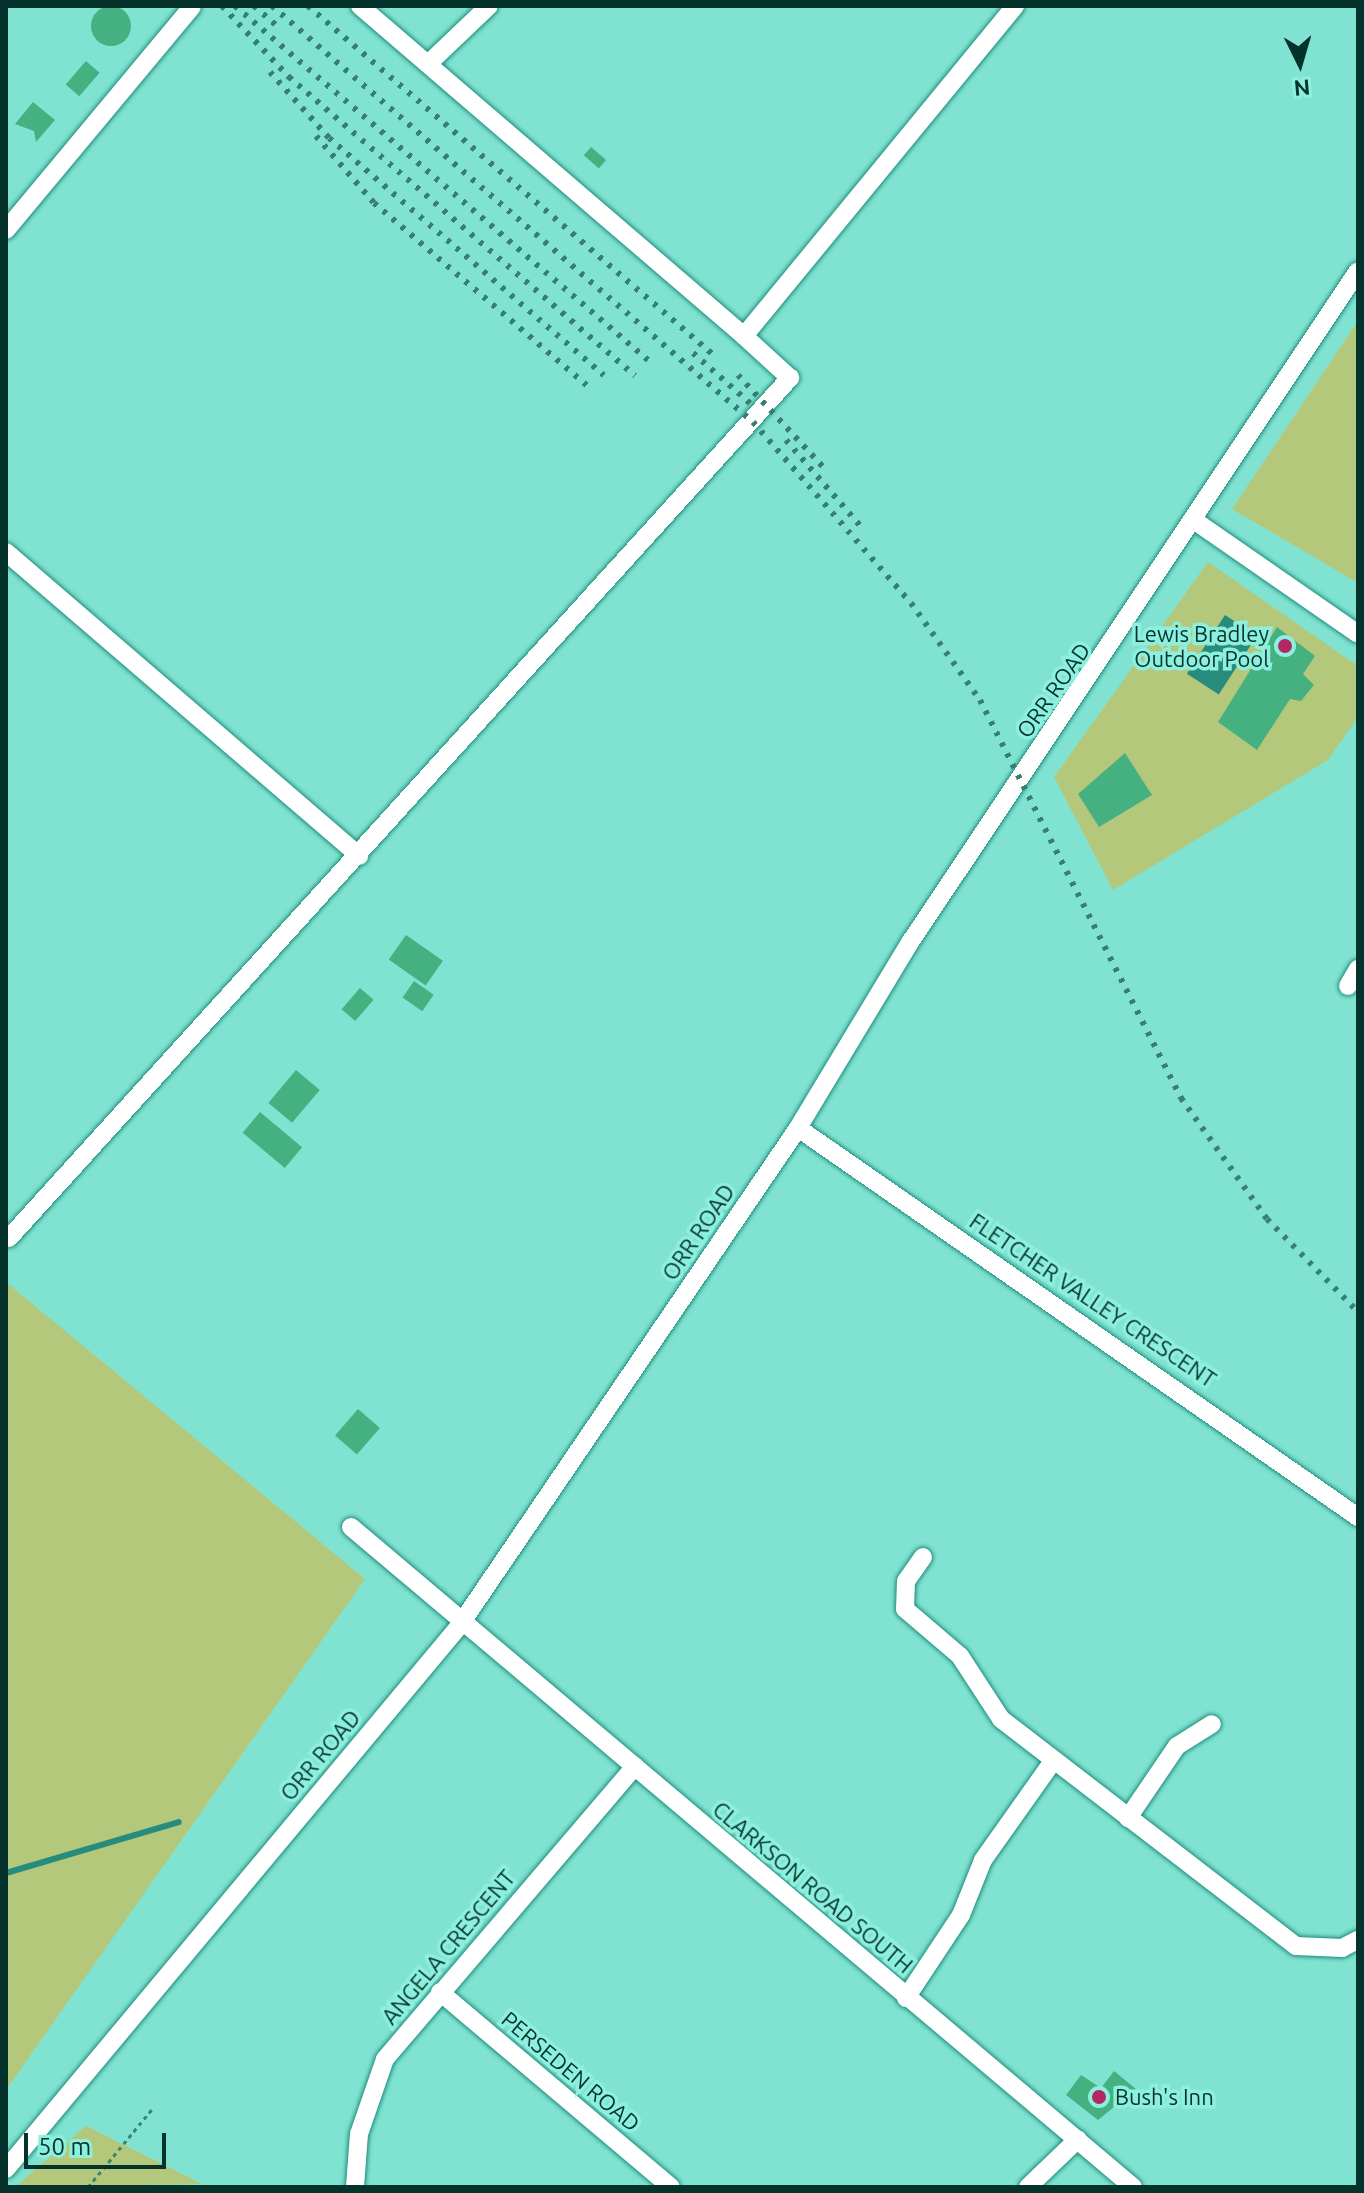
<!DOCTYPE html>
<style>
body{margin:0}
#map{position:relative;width:1364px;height:2193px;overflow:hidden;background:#80e3d1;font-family:Ubuntu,sans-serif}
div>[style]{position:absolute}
.green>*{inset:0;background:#b4c87b}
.water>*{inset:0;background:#288c7d;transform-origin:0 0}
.stream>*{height:6px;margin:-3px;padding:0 3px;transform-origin:3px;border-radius:3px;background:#288c7d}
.building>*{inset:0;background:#45b180;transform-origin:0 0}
.round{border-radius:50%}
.path>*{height:3px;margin-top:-1.5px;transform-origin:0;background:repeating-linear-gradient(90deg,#3d8377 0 4px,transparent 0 8px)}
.roads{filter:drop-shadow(0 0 2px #1e8d7d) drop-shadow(0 0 2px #1e8d7d)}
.minor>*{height:18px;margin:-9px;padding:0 9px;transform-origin:9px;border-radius:9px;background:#fff}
.rail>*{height:6px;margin-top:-3px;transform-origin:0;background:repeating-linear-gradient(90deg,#397e72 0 4px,transparent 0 12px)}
.dots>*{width:22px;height:22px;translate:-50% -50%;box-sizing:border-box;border:4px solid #8df0de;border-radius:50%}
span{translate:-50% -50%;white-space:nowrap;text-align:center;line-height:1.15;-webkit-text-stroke:7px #8df0de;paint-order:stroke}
.poi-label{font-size:22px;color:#05332c}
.right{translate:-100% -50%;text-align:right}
.left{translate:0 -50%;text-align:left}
.street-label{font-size:22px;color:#05332c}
.frame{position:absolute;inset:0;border:8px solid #05332c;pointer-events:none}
.north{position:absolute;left:1260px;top:24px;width:80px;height:80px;-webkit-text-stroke:6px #8df0de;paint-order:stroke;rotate:175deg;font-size:22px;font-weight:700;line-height:32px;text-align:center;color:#05332c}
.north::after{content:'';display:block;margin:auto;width:28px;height:36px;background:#05332c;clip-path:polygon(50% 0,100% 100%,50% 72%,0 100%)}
.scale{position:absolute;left:24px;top:2133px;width:142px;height:36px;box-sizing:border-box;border:4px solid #05332c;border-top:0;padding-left:10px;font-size:24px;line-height:28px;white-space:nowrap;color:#05332c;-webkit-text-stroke:6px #8df0de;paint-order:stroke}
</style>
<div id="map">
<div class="green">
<i style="clip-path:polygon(1358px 321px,1358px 583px,1232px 509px)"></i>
<i style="clip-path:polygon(1208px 562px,1358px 666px,1358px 717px,1328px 760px,1113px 890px,1054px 777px)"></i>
<i style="clip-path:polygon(6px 1282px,365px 1579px,6px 2090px)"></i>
<i style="clip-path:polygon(86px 2126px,202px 2184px,15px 2187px)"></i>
</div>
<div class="water">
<i style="left:1225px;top:615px;width:38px;height:70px;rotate:33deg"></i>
</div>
<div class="stream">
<i style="left:6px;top:1873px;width:180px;rotate:-16.4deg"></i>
</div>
<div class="building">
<i class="round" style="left:91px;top:6px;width:40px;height:40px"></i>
<i style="left:86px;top:61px;width:18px;height:31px;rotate:41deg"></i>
<i style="clip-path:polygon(33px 102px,55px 120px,36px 142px,34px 131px,15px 124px)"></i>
<i style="left:591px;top:147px;width:20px;height:11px;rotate:41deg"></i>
<i style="clip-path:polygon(1277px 627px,1315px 656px,1303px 674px,1314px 685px,1301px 701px,1290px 699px,1257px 750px,1218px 722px)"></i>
<i style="clip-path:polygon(1125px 753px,1152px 795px,1099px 827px,1078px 794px)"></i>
<i style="left:406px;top:935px;width:45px;height:30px;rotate:35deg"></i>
<i style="left:414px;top:981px;width:24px;height:20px;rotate:35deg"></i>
<i style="left:360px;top:988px;width:18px;height:28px;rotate:41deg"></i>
<i style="left:296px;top:1070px;width:31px;height:43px;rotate:40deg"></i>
<i style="left:260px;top:1112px;width:55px;height:27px;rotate:40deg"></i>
<i style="left:358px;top:1409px;width:29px;height:35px;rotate:41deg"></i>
<i style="clip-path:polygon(1114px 2071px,1136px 2089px,1098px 2120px,1066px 2095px,1081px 2075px,1101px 2088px)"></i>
</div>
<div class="path">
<i style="left:88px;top:2187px;width:102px;rotate:-50.6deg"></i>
</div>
<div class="roads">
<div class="minor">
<i style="left:360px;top:6px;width:506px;rotate:40.67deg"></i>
<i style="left:744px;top:336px;width:427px;rotate:-50.6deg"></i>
<i style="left:428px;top:64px;width:84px;rotate:-43.6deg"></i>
<i style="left:6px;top:230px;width:290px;rotate:-50.2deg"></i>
<i style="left:1195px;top:521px;width:198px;rotate:34.7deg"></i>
<i style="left:6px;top:552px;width:466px;rotate:40.7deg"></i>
<i style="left:1348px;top:986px;width:20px;rotate:-60deg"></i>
<i style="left:798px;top:1128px;width:682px;rotate:34.79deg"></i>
<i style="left:9px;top:1238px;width:1162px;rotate:-47.76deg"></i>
<i style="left:790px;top:378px;width:62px;rotate:-137.6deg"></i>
<i style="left:351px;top:1527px;width:1023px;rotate:40.16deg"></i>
<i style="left:923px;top:1557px;width:29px;rotate:125deg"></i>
<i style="left:906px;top:1581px;width:28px;rotate:92deg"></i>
<i style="left:905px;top:1609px;width:72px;rotate:40.5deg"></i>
<i style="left:960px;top:1656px;width:75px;rotate:56.9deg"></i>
<i style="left:1001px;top:1719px;width:372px;rotate:37.6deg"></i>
<i style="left:1296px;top:1946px;width:46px;rotate:2.5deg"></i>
<i style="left:1342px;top:1948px;width:18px;rotate:-27deg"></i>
<i style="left:1128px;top:1818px;width:87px;rotate:-55.8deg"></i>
<i style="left:1177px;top:1746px;width:41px;rotate:-32.2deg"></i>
<i style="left:440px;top:1992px;width:302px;rotate:40.2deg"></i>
<i style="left:906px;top:1998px;width:100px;rotate:-56.5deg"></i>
<i style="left:961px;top:1915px;width:59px;rotate:-68.2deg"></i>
<i style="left:983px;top:1860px;width:121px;rotate:-54.7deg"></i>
<i style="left:6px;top:2169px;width:709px;rotate:-50.15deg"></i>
<i style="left:460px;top:1625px;width:601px;rotate:-55.78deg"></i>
<i style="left:798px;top:1128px;width:218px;rotate:-58.9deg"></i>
<i style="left:911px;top:941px;width:805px;rotate:-56.29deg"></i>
<i style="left:355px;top:2187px;width:53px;rotate:-85.7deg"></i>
<i style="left:359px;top:2134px;width:79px;rotate:-70.9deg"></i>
<i style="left:385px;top:2059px;width:385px;rotate:-49.5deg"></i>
<i style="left:1028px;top:2187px;width:69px;rotate:-43.8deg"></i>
</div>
</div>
<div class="rail">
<i style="left:222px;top:6px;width:98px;rotate:46.7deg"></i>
<i style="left:289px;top:77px;width:457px;rotate:40.8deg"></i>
<i style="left:235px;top:6px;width:544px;rotate:40.6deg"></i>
<i style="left:254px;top:6px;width:30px;rotate:41deg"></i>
<i style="left:272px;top:6px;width:636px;rotate:40.86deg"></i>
<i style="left:753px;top:422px;width:240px;rotate:48.9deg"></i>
<i style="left:911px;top:603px;width:119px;rotate:54.6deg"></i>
<i style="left:980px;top:700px;width:446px;rotate:63.2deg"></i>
<i style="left:1181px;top:1098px;width:148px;rotate:54.6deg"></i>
<i style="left:1267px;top:1219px;width:130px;rotate:45.6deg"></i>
<i style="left:308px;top:6px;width:538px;rotate:40.71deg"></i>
<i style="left:270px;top:72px;width:89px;rotate:48.2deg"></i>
<i style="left:329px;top:138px;width:363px;rotate:40.8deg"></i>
<i style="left:316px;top:136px;width:89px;rotate:49.1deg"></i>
<i style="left:374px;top:203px;width:287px;rotate:40.6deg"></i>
<i style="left:693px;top:353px;width:76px;rotate:41.3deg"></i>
<i style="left:738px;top:375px;width:128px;rotate:47.2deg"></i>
<i style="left:786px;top:440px;width:116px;rotate:49.2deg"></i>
</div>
<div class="dots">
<i style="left:1285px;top:646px;background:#b32863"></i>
<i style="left:1099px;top:2097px;background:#b32863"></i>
</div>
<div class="poi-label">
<span class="right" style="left:1269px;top:646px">Lewis Bradley<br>Outdoor Pool</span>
<span class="left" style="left:1115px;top:2097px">Bush's Inn</span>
</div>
<div class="street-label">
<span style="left:1053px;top:690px;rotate:-55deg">ORR ROAD</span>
<span style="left:698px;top:1232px;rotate:-56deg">ORR ROAD</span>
<span style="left:1093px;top:1300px;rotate:34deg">FLETCHER VALLEY CRESCENT</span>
<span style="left:320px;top:1755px;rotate:-50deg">ORR ROAD</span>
<span style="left:813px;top:1887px;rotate:40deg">CLARKSON ROAD SOUTH</span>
<span style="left:448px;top:1947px;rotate:-50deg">ANGELA CRESCENT</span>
<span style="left:571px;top:2071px;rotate:40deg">PERSEDEN ROAD</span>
</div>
<div class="frame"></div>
<div class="north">N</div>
<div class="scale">50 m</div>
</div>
